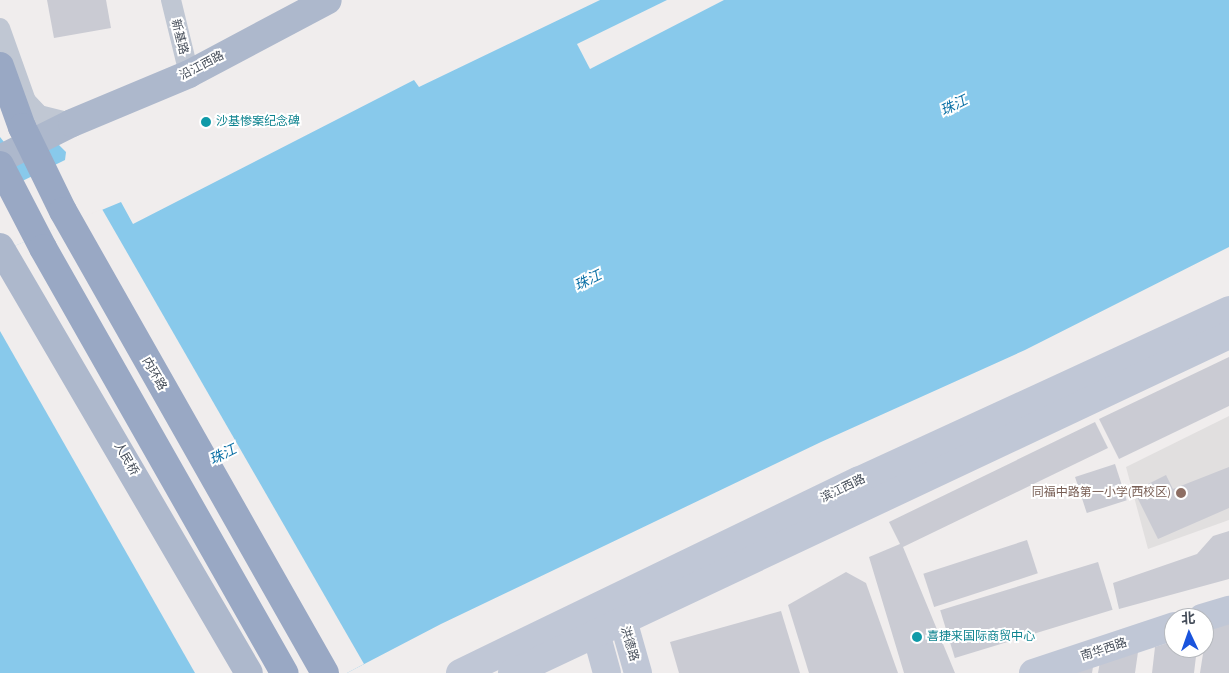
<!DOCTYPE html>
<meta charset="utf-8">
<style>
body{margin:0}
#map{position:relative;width:1229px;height:673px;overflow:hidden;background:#f0eded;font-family:"Source Sans 3","Noto Sans SC",sans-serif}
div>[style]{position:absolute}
.education>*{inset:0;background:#e1dfdf}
.water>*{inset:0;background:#88c9eb}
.pier>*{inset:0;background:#f0eded}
.building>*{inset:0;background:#cacbd3;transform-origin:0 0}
.minor>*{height:20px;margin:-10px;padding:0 10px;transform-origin:10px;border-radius:10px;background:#c0c7d3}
.secondary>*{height:28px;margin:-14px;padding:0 14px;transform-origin:14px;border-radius:14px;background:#c0c7d6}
.primary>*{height:28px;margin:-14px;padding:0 14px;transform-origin:14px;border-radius:14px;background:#adb8cc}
.trunk>*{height:28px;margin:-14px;padding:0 14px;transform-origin:14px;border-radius:14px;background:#99a8c4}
.dots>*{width:14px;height:14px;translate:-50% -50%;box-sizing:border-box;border:2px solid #fff;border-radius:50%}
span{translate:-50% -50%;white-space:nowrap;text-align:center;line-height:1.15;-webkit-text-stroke:4px #fff;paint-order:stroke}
.street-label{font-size:12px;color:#464e5a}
.culture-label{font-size:12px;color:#0d838f}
.left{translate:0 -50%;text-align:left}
.education-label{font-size:12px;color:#785e54}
.right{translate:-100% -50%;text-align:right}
.water-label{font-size:14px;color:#0d71a6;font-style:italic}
.north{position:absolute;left:1164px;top:608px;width:50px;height:50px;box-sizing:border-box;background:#fff;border:1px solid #b5b8bd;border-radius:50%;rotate:357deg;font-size:14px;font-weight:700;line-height:20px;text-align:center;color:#464e5a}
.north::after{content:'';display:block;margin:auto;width:18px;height:22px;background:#1a54dd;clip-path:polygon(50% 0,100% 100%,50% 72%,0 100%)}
</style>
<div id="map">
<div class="education">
<i style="clip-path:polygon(1229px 416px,1229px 520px,1148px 549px,1126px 467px)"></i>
</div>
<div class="water">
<i style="clip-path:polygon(600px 0,1229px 0,1229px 247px,1025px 350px,821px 442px,441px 624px,347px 673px,0 673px,0 252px,121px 202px,133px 224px,414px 80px,419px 87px)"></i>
<i style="clip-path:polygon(0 137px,4px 142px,59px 145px,66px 152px,65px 160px,0 192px)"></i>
</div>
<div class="pier">
<i style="clip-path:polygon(667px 0,724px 0,590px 69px,577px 44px)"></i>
<i style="clip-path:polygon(102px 209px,364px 664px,347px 673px,195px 673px,0 331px,0 252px)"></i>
</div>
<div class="building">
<i style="clip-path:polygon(47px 0,106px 0,111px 28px,54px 38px)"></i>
<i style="clip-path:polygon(1229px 357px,1229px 406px,1119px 459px,1099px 419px)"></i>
<i style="clip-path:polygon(1095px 422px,1108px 448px,903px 547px,955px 673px,904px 673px,869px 557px,900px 544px,889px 522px)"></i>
<i style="left:1115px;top:464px;width:38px;height:42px;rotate:72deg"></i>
<i style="clip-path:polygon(1229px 467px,1229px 508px,1158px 539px,1134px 491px,1166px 475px,1173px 489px)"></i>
<i style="clip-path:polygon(1229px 531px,1229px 579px,1119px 609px,1113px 583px,1197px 554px,1213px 536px)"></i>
<i style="left:1027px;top:540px;width:35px;height:109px;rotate:72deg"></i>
<i style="left:1098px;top:562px;width:50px;height:165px;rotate:73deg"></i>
<i style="clip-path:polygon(846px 572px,866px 583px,898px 673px,809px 673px,788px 605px)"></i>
<i style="clip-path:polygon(781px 611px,800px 673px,679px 673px,670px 642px)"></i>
<i style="clip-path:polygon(1229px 621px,1229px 673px,1200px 673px,1207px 628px)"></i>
<i style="clip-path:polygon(1174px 641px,1174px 648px,1197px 648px,1194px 673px,1152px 673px,1155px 647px)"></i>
<i style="clip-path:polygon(1138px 652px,1135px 673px,1098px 673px,1100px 662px)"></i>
<i style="clip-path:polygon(1093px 667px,1092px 673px,1075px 673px)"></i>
</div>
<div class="minor">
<i style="left:171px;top:0;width:76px;rotate:76.3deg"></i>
<i style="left:0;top:28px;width:77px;rotate:70.4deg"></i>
<i style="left:26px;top:101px;width:19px;rotate:47deg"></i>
<i style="left:39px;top:115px;width:34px;rotate:14deg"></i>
</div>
<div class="secondary">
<i style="left:608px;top:610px;width:18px;rotate:34deg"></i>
<i style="left:623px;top:620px;width:55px;rotate:74.2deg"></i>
<i style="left:599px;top:614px;width:19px;rotate:99deg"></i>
<i style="left:596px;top:633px;width:41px;rotate:74.6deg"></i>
<i style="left:1202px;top:618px;width:28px;rotate:-17deg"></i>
<i style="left:460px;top:673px;width:442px;rotate:-25.8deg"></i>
<i style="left:858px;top:481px;width:409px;rotate:-24.7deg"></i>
<i style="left:512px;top:673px;width:793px;rotate:-25.24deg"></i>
<i style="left:1033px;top:673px;width:149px;rotate:-18.4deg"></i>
</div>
<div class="primary">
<i style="left:0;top:159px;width:80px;rotate:-26.6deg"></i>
<i style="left:72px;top:123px;width:127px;rotate:-22.7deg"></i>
<i style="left:189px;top:74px;width:157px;rotate:-28deg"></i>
<i style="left:0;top:247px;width:493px;rotate:59.7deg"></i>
</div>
<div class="trunk">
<i style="left:0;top:66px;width:65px;rotate:70.2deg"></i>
<i style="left:22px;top:127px;width:93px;rotate:64deg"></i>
<i style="left:63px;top:211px;width:531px;rotate:60.44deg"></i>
<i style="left:0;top:165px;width:93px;rotate:62.6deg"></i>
<i style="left:43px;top:248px;width:489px;rotate:60.4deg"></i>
</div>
<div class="dots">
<i style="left:206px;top:122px;background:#0f9aa8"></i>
<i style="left:1181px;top:493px;background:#8d6e63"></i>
<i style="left:917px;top:637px;background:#0f9aa8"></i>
</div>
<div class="street-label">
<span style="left:179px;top:37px;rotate:76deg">新基路</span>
<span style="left:202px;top:66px;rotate:-27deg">沿江西路</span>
<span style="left:154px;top:374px;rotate:60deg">内环路</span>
<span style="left:126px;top:459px;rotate:60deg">人民桥</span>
<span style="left:843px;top:489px;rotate:-26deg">滨江西路</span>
<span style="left:629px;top:644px;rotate:74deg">洪德路</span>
<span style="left:1104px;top:650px;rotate:-18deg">南华西路</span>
</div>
<div class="culture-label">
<span class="left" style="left:216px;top:122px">沙基惨案纪念碑</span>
<span class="left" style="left:927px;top:637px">喜捷来国际商贸中心</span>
</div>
<div class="education-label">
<span class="right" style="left:1171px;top:493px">同福中路第一小学(西校区)</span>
</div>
<div class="water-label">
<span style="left:954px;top:106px;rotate:-26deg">珠江</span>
<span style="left:588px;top:281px;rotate:-26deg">珠江</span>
<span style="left:223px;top:455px;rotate:-26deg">珠江</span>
</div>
<div class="north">北</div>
</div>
